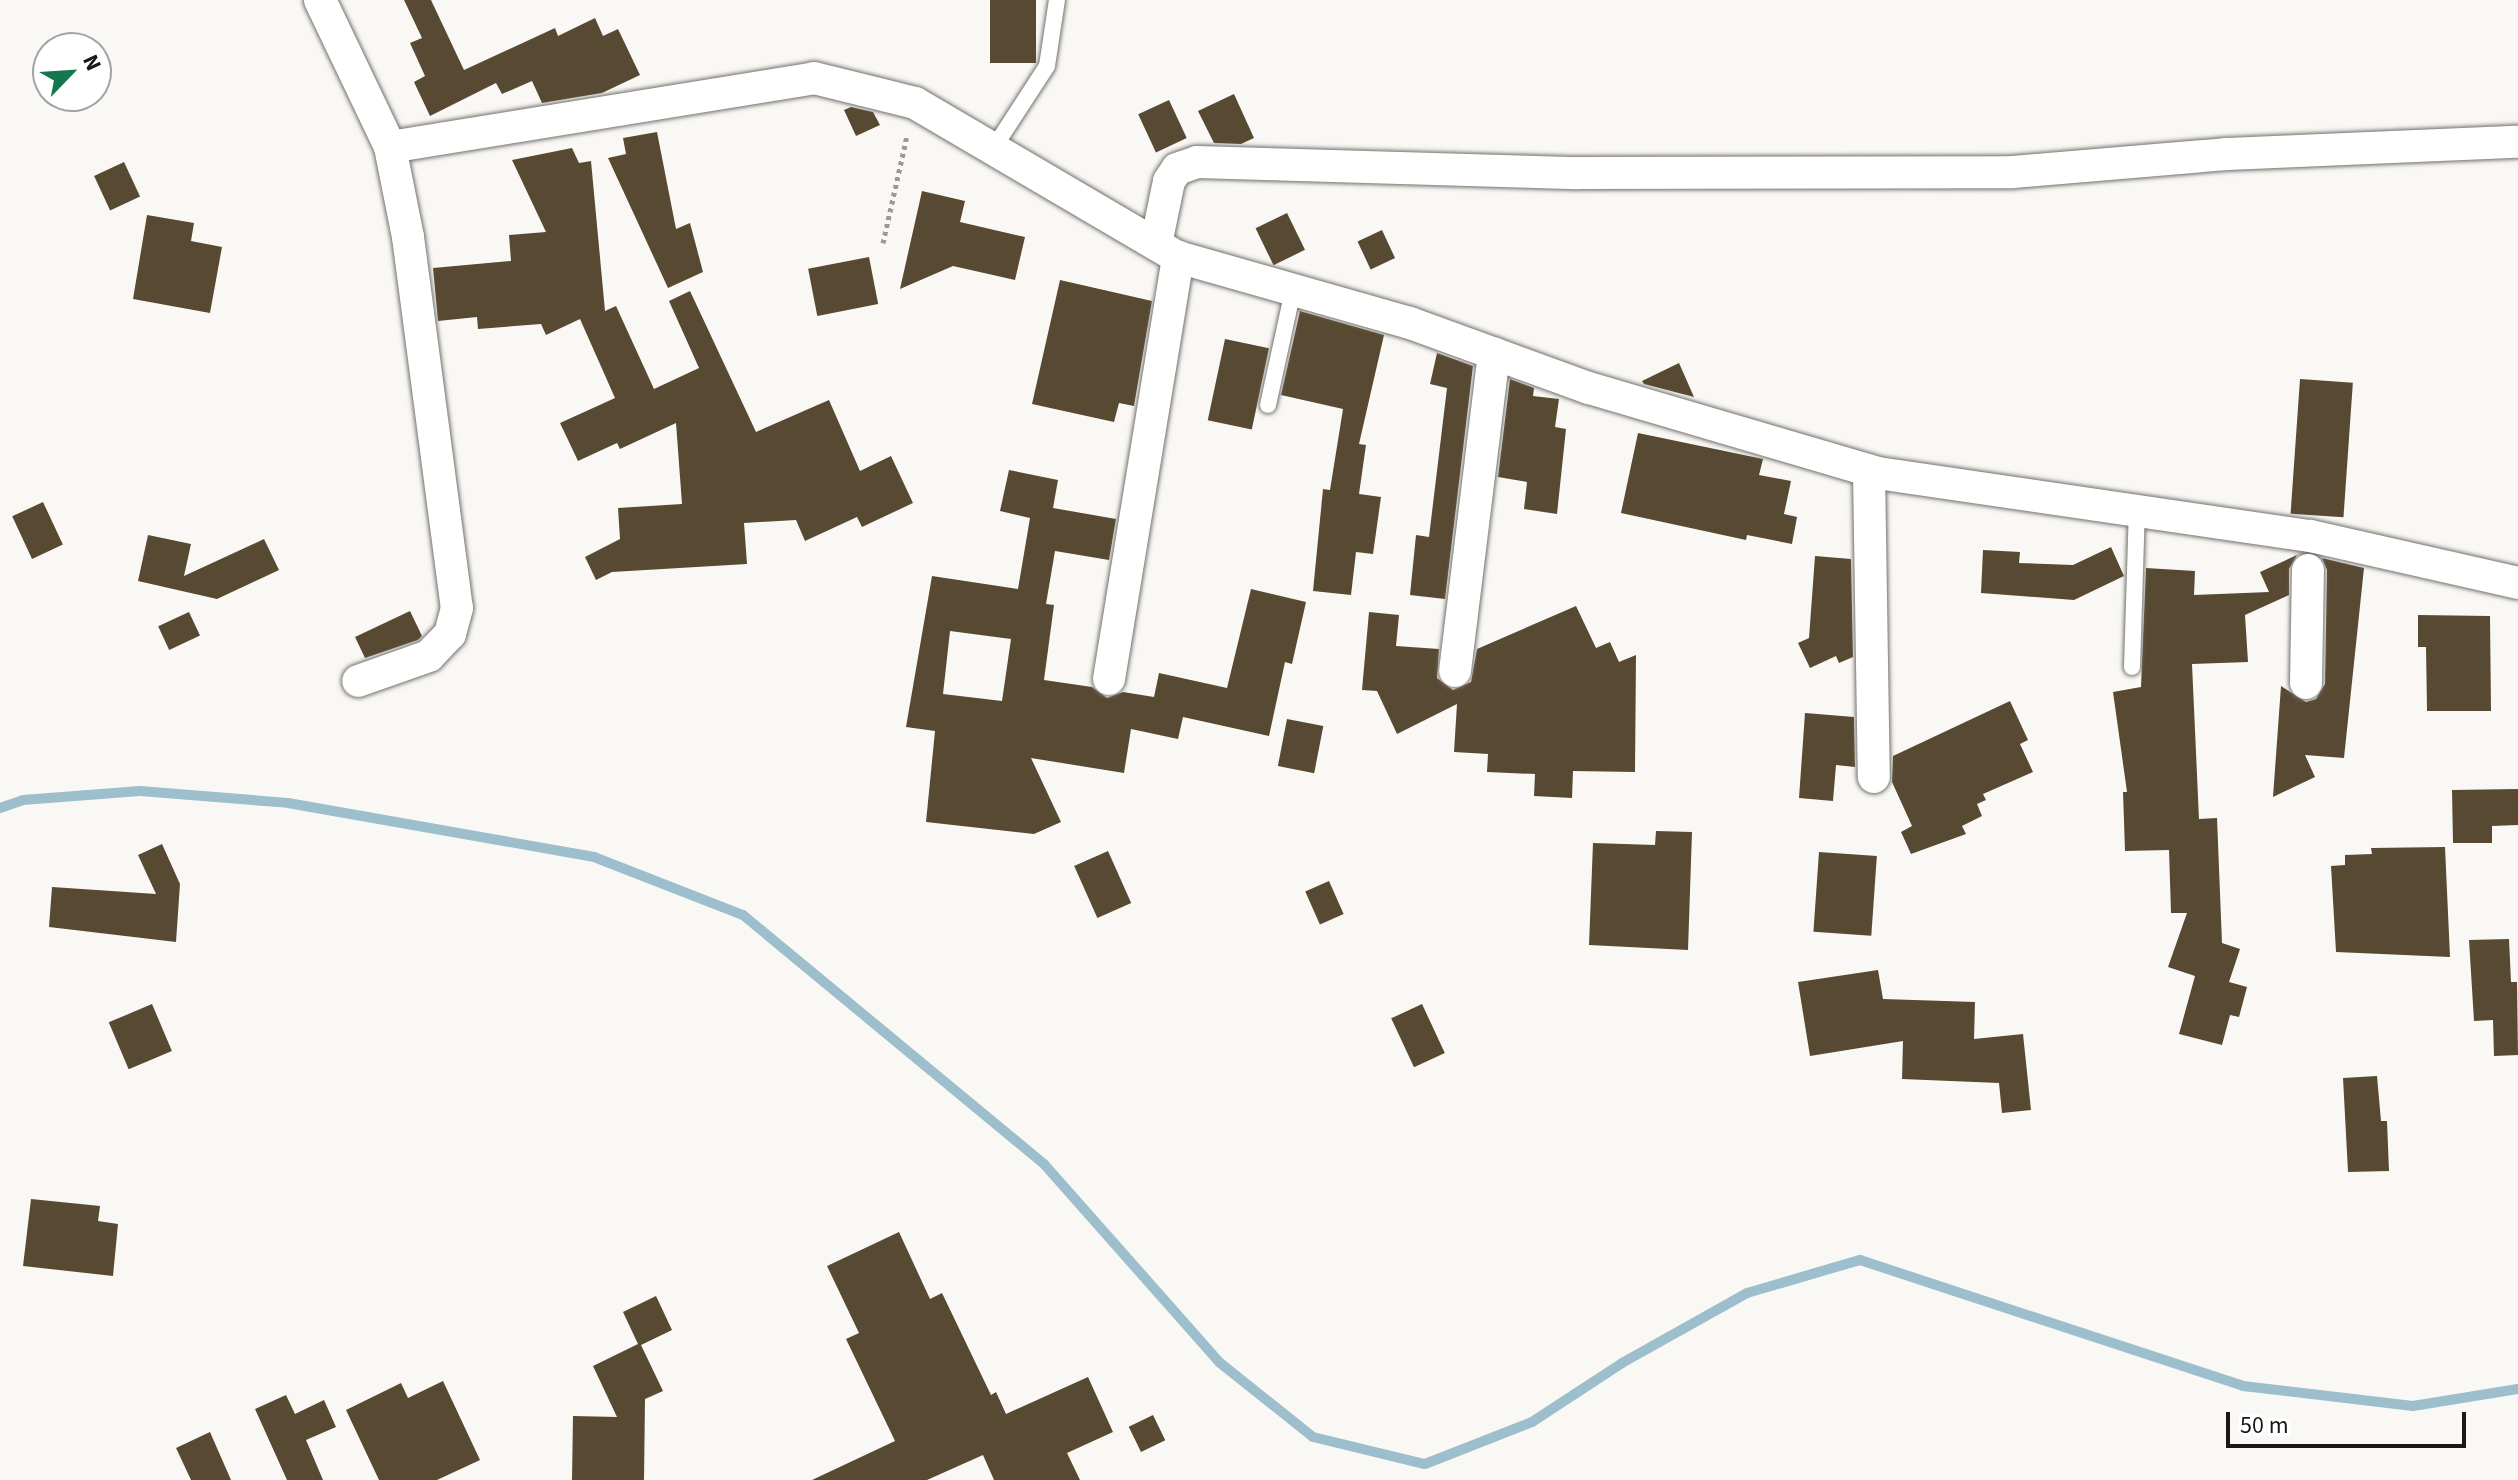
<!DOCTYPE html>
<style>
body{margin:0}
#map{position:relative;width:2518px;height:1480px;overflow:hidden;background:#faf8f4;font-family:"Source Sans 3",sans-serif}
div>[style]{position:absolute}
.stream>*{height:10px;margin:-5px;padding:0 5px;transform-origin:5px;border-radius:5px;background:#9dbecc}
.building>*{inset:0;background:#584932;transform-origin:0 0}
.path>*{height:5px;margin-top:-2.5px;transform-origin:0;background:repeating-linear-gradient(90deg,#9c9a97 0 4px,transparent 0 8px)}
.roads{filter:drop-shadow(0 0 2px #73716d) drop-shadow(0 0 2px #73716d)}
.service>*{height:16px;margin:-8px;padding:0 8px;transform-origin:8px;border-radius:8px;background:#fff}
.minor>*{height:32px;margin:-16px;padding:0 16px;transform-origin:16px;border-radius:16px;background:#fff}
span{translate:-50% -50%;white-space:nowrap;text-align:center;line-height:1.15;-webkit-text-stroke:8px #fff;paint-order:stroke}
.north{position:absolute;left:32px;top:32px;width:80px;height:80px;box-sizing:border-box;background:#fff;border:2px solid #a3a3a2;border-radius:50%;rotate:65deg;font-size:22px;font-weight:700;line-height:32px;text-align:center;color:#191817}
.north::after{content:'';display:block;margin:auto;width:28px;height:36px;background:#14774f;clip-path:polygon(50% 0,100% 100%,50% 72%,0 100%)}
.scale{position:absolute;left:2226px;top:1412px;width:240px;height:36px;box-sizing:border-box;border:4px solid #191817;border-top:0;padding-left:10px;font-size:24px;line-height:28px;white-space:nowrap;color:#191817;-webkit-text-stroke:6px #fff;paint-order:stroke}
</style>
<div id="map">
<div class="stream">
<i style="left:0;top:808px;width:24px;rotate:-19deg"></i>
<i style="left:23px;top:800px;width:117px;rotate:-4.4deg"></i>
<i style="left:140px;top:791px;width:148px;rotate:4.6deg"></i>
<i style="left:288px;top:803px;width:311px;rotate:10deg"></i>
<i style="left:594px;top:857px;width:160px;rotate:21.3deg"></i>
<i style="left:743px;top:915px;width:391px;rotate:39.6deg"></i>
<i style="left:1044px;top:1164px;width:264px;rotate:48.5deg"></i>
<i style="left:1219px;top:1362px;width:120px;rotate:38.6deg"></i>
<i style="left:1313px;top:1437px;width:115px;rotate:13.6deg"></i>
<i style="left:1425px;top:1464px;width:115px;rotate:-21.4deg"></i>
<i style="left:1532px;top:1422px;width:108px;rotate:-33.2deg"></i>
<i style="left:1622px;top:1363px;width:143px;rotate:-29.2deg"></i>
<i style="left:1747px;top:1293px;width:118px;rotate:-16.3deg"></i>
<i style="left:1860px;top:1260px;width:403px;rotate:18.2deg"></i>
<i style="left:2243px;top:1386px;width:171px;rotate:6.7deg"></i>
<i style="left:2413px;top:1406px;width:106px;rotate:-9.2deg"></i>
</div>
<div class="building">
<i style="clip-path:polygon(404px 0,431px 0,464px 70px,555px 28px,558px 36px,595px 18px,603px 36px,618px 29px,640px 75px,602px 93px,542px 103px,532px 81px,502px 94px,496px 83px,430px 116px,414px 82px,425px 76px,410px 43px,422px 38px)"></i>
<i style="left:1036px;top:0;width:63px;height:46px;rotate:90deg"></i>
<i style="clip-path:polygon(1234px 94px,1254px 138px,1241px 144px,1214px 143px,1198px 111px)"></i>
<i style="left:1169px;top:100px;width:42px;height:34px;rotate:65deg"></i>
<i style="clip-path:polygon(851px 107px,873px 112px,880px 125px,856px 136px,844px 110px)"></i>
<i style="clip-path:polygon(657px 132px,676px 229px,690px 223px,703px 272px,668px 288px,608px 158px,626px 154px,623px 138px)"></i>
<i style="clip-path:polygon(572px 148px,579px 163px,591px 161px,605px 311px,616px 306px,654px 389px,699px 368px,669px 301px,690px 291px,756px 432px,829px 400px,860px 471px,891px 456px,913px 503px,862px 527px,857px 517px,805px 541px,796px 520px,744px 523px,747px 564px,612px 572px,596px 580px,585px 557px,620px 539px,618px 508px,682px 504px,676px 423px,620px 449px,617px 443px,578px 461px,560px 423px,615px 398px,580px 319px,546px 335px,541px 324px,478px 329px,477px 317px,438px 321px,433px 268px,511px 261px,509px 235px,546px 232px,512px 160px)"></i>
<i style="left:124px;top:162px;width:38px;height:33px;rotate:65deg"></i>
<i style="clip-path:polygon(922px 191px,965px 201px,960px 222px,1025px 237px,1015px 280px,953px 266px,900px 289px)"></i>
<i style="left:1287px;top:213px;width:41px;height:35px;rotate:64deg"></i>
<i style="clip-path:polygon(147px 215px,194px 223px,191px 241px,222px 247px,210px 313px,133px 299px)"></i>
<i style="left:1382px;top:230px;width:31px;height:27px;rotate:65deg"></i>
<i style="left:869px;top:257px;width:48px;height:62px;rotate:79deg"></i>
<i style="clip-path:polygon(1060px 280px,1152px 301px,1134px 406px,1119px 403px,1114px 422px,1032px 404px)"></i>
<i style="clip-path:polygon(1300px 311px,1384px 335px,1359px 444px,1366px 445px,1359px 494px,1381px 497px,1373px 554px,1356px 552px,1351px 595px,1313px 591px,1323px 489px,1330px 490px,1343px 409px,1281px 395px)"></i>
<i style="left:1225px;top:339px;width:45px;height:83px;rotate:12deg"></i>
<i style="clip-path:polygon(1437px 353px,1473px 366px,1445px 599px,1410px 595px,1416px 535px,1429px 537px,1447px 388px,1430px 384px)"></i>
<i style="clip-path:polygon(1679px 363px,1694px 397px,1644px 384px,1642px 381px)"></i>
<i style="clip-path:polygon(1510px 379px,1534px 388px,1533px 396px,1559px 399px,1555px 427px,1566px 429px,1557px 514px,1524px 509px,1527px 482px,1498px 477px)"></i>
<i style="left:2300px;top:379px;width:53px;height:135px;rotate:4deg"></i>
<i style="clip-path:polygon(1638px 433px,1763px 459px,1759px 475px,1791px 481px,1784px 514px,1797px 517px,1792px 544px,1747px 535px,1746px 540px,1621px 513px)"></i>
<i style="clip-path:polygon(evenodd,1009px 470px,1058px 480px,1053px 508px,1116px 519px,1109px 560px,1055px 551px,1046px 604px,1054px 605px,1044px 680px,1092px 687px,1107px 698px,1123px 692px,1154px 697px,1159px 673px,1227px 688px,1251px 589px,1306px 602px,1292px 664px,1285px 662px,1269px 736px,1183px 717px,1178px 739px,1131px 729px,1124px 773px,1031px 758px,1061px 822px,1034px 834px,926px 822px,935px 731px,906px 727px,932px 576px,1018px 589px,1030px 518px,1000px 511px,1009px 470px,950px 631px,1011px 639px,1002px 701px,943px 694px,950px 631px)"></i>
<i style="left:43px;top:502px;width:47px;height:34px;rotate:65deg"></i>
<i style="clip-path:polygon(148px 535px,191px 544px,184px 576px,264px 539px,279px 570px,217px 599px,138px 581px)"></i>
<i style="clip-path:polygon(2111px 547px,2124px 576px,2074px 600px,1981px 593px,1983px 550px,2020px 552px,2019px 563px,2073px 565px)"></i>
<i style="clip-path:polygon(2297px 555px,2289px 569px,2289px 595px,2245px 615px,2248px 662px,2192px 664px,2199px 819px,2217px 818px,2222px 943px,2240px 949px,2229px 982px,2247px 987px,2239px 1017px,2230px 1015px,2222px 1045px,2179px 1034px,2195px 976px,2168px 967px,2187px 913px,2171px 913px,2169px 850px,2125px 851px,2123px 792px,2127px 792px,2113px 692px,2141px 687px,2146px 568px,2195px 571px,2194px 595px,2269px 592px,2260px 572px)"></i>
<i style="clip-path:polygon(1815px 556px,1851px 559px,1853px 657px,1839px 663px,1836px 656px,1810px 668px,1798px 643px,1809px 638px)"></i>
<i style="clip-path:polygon(2322px 558px,2364px 568px,2344px 758px,2305px 755px,2315px 777px,2273px 797px,2281px 686px,2306px 702px,2316px 699px,2325px 684px,2327px 570px)"></i>
<i style="clip-path:polygon(1576px 606px,1596px 648px,1610px 642px,1619px 662px,1636px 655px,1635px 772px,1573px 771px,1572px 798px,1534px 796px,1535px 774px,1487px 772px,1488px 754px,1454px 752px,1457px 704px,1397px 734px,1377px 691px,1362px 690px,1369px 612px,1399px 615px,1396px 646px,1439px 649px,1437px 678px,1453px 690px,1471px 682px,1477px 649px)"></i>
<i style="clip-path:polygon(410px 611px,422px 636px,418px 640px,365px 658px,355px 637px)"></i>
<i style="left:189px;top:612px;width:26px;height:34px;rotate:65deg"></i>
<i style="clip-path:polygon(2418px 615px,2490px 616px,2491px 711px,2427px 711px,2426px 647px,2418px 647px)"></i>
<i style="clip-path:polygon(2010px 701px,2028px 740px,2020px 744px,2033px 772px,1983px 794px,1986px 800px,1977px 804px,1982px 816px,1962px 826px,1966px 834px,1911px 854px,1901px 832px,1912px 826px,1892px 782px,1893px 756px)"></i>
<i style="clip-path:polygon(1805px 713px,1854px 717px,1855px 767px,1836px 765px,1833px 801px,1799px 798px)"></i>
<i style="left:1287px;top:719px;width:37px;height:48px;rotate:11deg"></i>
<i style="clip-path:polygon(2518px 789px,2518px 825px,2492px 826px,2492px 843px,2453px 843px,2452px 790px)"></i>
<i style="clip-path:polygon(1656px 831px,1692px 832px,1688px 950px,1589px 945px,1593px 843px,1655px 845px)"></i>
<i style="clip-path:polygon(162px 844px,180px 884px,176px 942px,49px 927px,52px 887px,156px 894px,138px 855px)"></i>
<i style="clip-path:polygon(2445px 847px,2450px 957px,2336px 952px,2331px 866px,2345px 865px,2345px 855px,2372px 854px,2371px 848px)"></i>
<i style="left:1108px;top:851px;width:57px;height:37px;rotate:66deg"></i>
<i style="left:1819px;top:852px;width:58px;height:80px;rotate:4deg"></i>
<i style="left:1329px;top:881px;width:36px;height:26px;rotate:66deg"></i>
<i style="clip-path:polygon(2509px 939px,2511px 982px,2517px 982px,2518px 1055px,2494px 1056px,2493px 1020px,2474px 1021px,2469px 940px)"></i>
<i style="clip-path:polygon(1878px 970px,1883px 999px,1975px 1002px,1974px 1039px,2023px 1034px,2031px 1110px,2002px 1113px,1999px 1083px,1902px 1079px,1903px 1041px,1810px 1056px,1798px 982px)"></i>
<i style="left:152px;top:1004px;width:51px;height:47px;rotate:67deg"></i>
<i style="left:1422px;top:1004px;width:54px;height:34px;rotate:65deg"></i>
<i style="clip-path:polygon(2377px 1076px,2381px 1121px,2387px 1121px,2389px 1171px,2348px 1172px,2343px 1078px)"></i>
<i style="clip-path:polygon(31px 1199px,100px 1206px,98px 1221px,118px 1224px,113px 1276px,23px 1266px)"></i>
<i style="clip-path:polygon(899px 1232px,930px 1299px,942px 1293px,991px 1395px,996px 1392px,1006px 1414px,1088px 1377px,1113px 1432px,1067px 1453px,1080px 1480px,994px 1480px,983px 1455px,927px 1480px,812px 1480px,895px 1441px,846px 1339px,859px 1333px,827px 1266px)"></i>
<i style="clip-path:polygon(656px 1296px,672px 1330px,641px 1345px,663px 1391px,645px 1399px,644px 1480px,572px 1480px,573px 1416px,617px 1417px,593px 1366px,638px 1344px,623px 1312px)"></i>
<i style="clip-path:polygon(443px 1381px,480px 1460px,437px 1480px,379px 1480px,346px 1410px,401px 1383px,408px 1398px)"></i>
<i style="clip-path:polygon(286px 1395px,295px 1414px,324px 1400px,336px 1427px,306px 1440px,323px 1480px,287px 1480px,255px 1409px)"></i>
<i style="left:1153px;top:1415px;width:28px;height:27px;rotate:64deg"></i>
<i style="clip-path:polygon(210px 1432px,231px 1480px,191px 1480px,176px 1448px)"></i>
</div>
<div class="path">
<i style="left:883px;top:243px;width:110px;rotate:-77.4deg"></i>
</div>
<div class="roads">
<div class="service">
<i style="left:995px;top:146px;width:95px;rotate:-57deg"></i>
<i style="left:1047px;top:66px;width:67px;rotate:-81.4deg"></i>
<i style="left:1268px;top:405px;width:118px;rotate:-77.7deg"></i>
<i style="left:2132px;top:667px;width:156px;rotate:-88.2deg"></i>
</div>
<div class="minor">
<i style="left:320px;top:0;width:163px;rotate:64.5deg"></i>
<i style="left:390px;top:147px;width:92px;rotate:78.7deg"></i>
<i style="left:408px;top:237px;width:374px;rotate:82.5deg"></i>
<i style="left:457px;top:608px;width:27px;rotate:105deg"></i>
<i style="left:450px;top:634px;width:30px;rotate:134deg"></i>
<i style="left:429px;top:656px;width:75px;rotate:160.6deg"></i>
<i style="left:390px;top:147px;width:430px;rotate:-9.2deg"></i>
<i style="left:814px;top:78px;width:104px;rotate:13.9deg"></i>
<i style="left:915px;top:103px;width:305px;rotate:30.4deg"></i>
<i style="left:1178px;top:257px;width:241px;rotate:15.9deg"></i>
<i style="left:1410px;top:323px;width:190px;rotate:20deg"></i>
<i style="left:1589px;top:388px;width:300px;rotate:16.4deg"></i>
<i style="left:1877px;top:473px;width:438px;rotate:8.3deg"></i>
<i style="left:2310px;top:536px;width:213px;rotate:12.7deg"></i>
<i style="left:1156px;top:244px;width:64px;rotate:-78.3deg"></i>
<i style="left:1169px;top:181px;width:14px;rotate:-56deg"></i>
<i style="left:1177px;top:169px;width:21px;rotate:-19deg"></i>
<i style="left:1197px;top:162px;width:381px;rotate:1.7deg"></i>
<i style="left:1578px;top:173px;width:435px;rotate:-0.1deg"></i>
<i style="left:2013px;top:172px;width:214px;rotate:-4.8deg"></i>
<i style="left:2226px;top:154px;width:292px;rotate:-2.4deg"></i>
<i style="left:1869px;top:471px;width:306px;rotate:89.1deg"></i>
<i style="left:1455px;top:671px;width:320px;rotate:-83deg"></i>
<i style="left:1109px;top:679px;width:428px;rotate:-80.7deg"></i>
<i style="left:2306px;top:683px;width:113px;rotate:-89deg"></i>
</div>
</div>
<div class="north">N</div>
<div class="scale">50 m</div>
</div>
